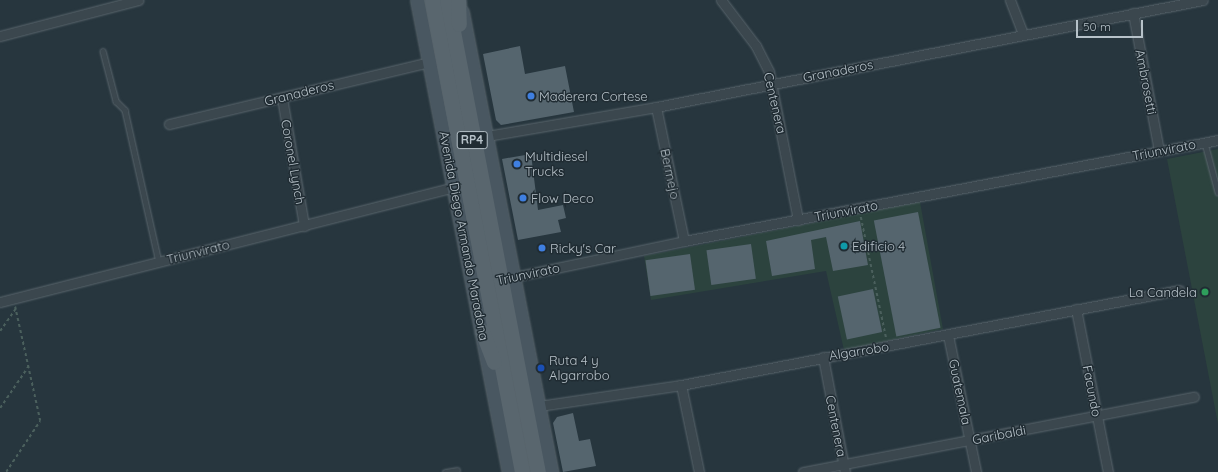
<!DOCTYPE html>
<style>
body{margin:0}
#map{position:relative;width:1218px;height:472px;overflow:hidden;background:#27363e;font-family:Quicksand,sans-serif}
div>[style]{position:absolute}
.green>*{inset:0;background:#2c433e}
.building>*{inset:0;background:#55656e;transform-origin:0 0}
.path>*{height:1.5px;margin-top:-0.75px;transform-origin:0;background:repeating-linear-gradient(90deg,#4b605d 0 3px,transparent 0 6px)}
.roads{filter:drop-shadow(0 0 1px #59656c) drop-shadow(0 0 1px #59656c)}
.lane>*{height:4.5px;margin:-2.25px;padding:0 2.25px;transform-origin:2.25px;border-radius:2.25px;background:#3b474e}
.street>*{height:9px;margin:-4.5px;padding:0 4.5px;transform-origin:4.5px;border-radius:4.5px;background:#3b474e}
.secondary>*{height:13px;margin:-6.5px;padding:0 6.5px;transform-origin:6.5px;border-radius:6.5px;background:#495761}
.primary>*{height:15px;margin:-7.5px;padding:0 7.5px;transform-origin:7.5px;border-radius:7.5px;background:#59666e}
.dots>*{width:11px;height:11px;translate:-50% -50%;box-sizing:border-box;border:2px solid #202c33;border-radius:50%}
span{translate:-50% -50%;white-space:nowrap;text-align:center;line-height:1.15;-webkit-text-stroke:3px #202c33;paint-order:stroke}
.shield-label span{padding:1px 3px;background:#202c33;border:1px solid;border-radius:3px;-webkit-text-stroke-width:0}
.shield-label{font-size:12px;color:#b7c2c9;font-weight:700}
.street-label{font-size:13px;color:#b7c2c9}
.poi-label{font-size:13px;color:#b7c2c9}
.left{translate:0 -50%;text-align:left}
.right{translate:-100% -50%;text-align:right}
.scale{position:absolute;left:1076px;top:20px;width:67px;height:18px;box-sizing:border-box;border:2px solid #b7c2c9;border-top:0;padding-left:5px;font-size:12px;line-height:14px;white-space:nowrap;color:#b7c2c9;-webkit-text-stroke:3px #202c33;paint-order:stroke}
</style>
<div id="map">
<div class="green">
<i style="clip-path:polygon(1218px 149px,1218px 424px,1167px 159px)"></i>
<i style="clip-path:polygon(920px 202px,943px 329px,844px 350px,826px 271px,651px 300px,644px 256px)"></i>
</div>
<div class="building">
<i style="clip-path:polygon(520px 46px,525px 74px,565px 66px,574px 112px,501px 125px,496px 120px,483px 54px)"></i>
<i style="clip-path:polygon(531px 154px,538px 210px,563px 205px,566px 218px,558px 220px,561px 232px,518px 240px,502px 159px)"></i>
<i style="left:918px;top:212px;width:118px;height:45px;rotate:79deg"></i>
<i style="clip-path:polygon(860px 221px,868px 265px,833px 271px,826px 237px,811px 240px,815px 269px,772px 276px,766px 241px)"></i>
<i style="left:751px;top:244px;width:35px;height:45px;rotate:82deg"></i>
<i style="left:690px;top:254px;width:36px;height:45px;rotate:82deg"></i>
<i style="left:873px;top:289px;width:44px;height:36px;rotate:78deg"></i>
<i style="clip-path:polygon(573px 413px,579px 441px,590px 439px,596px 466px,563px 472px,553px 423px,557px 417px)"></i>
</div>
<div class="path">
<i style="left:861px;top:217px;width:123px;rotate:78.2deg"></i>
<i style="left:0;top:331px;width:28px;rotate:-55deg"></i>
<i style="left:0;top:408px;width:50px;rotate:-55.7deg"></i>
<i style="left:6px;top:472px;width:61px;rotate:-56.3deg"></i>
<i style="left:40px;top:421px;width:117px;rotate:-102.4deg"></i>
</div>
<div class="roads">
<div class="lane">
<i style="left:103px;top:51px;width:52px;rotate:75.4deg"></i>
<i style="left:116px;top:101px;width:13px;rotate:45deg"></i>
<i style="left:125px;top:110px;width:156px;rotate:77.4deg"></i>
<i style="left:1205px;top:143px;width:51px;rotate:75.1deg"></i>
<i style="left:445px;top:472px;width:12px;rotate:-9deg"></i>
</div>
<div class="street">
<i style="left:721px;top:0;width:58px;rotate:52.7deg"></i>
<i style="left:756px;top:46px;width:29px;rotate:63deg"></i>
<i style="left:769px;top:72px;width:151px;rotate:78.9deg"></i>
<i style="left:1010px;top:0;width:36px;rotate:69deg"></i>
<i style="left:1133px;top:13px;width:140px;rotate:79.3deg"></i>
<i style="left:0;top:36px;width:143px;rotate:-14.6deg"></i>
<i style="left:282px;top:98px;width:130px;rotate:80.2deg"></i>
<i style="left:656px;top:107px;width:137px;rotate:78.2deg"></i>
<i style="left:169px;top:124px;width:267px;rotate:-13.4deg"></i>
<i style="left:481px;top:137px;width:178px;rotate:-9.7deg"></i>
<i style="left:656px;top:107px;width:557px;rotate:-11.07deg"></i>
<i style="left:509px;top:278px;width:179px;rotate:-11.9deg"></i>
<i style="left:684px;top:241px;width:543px;rotate:-10.71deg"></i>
<i style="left:0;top:302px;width:473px;rotate:-14.2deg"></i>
<i style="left:1076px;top:309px;width:166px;rotate:78.9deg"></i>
<i style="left:948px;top:335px;width:140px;rotate:78.4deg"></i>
<i style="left:823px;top:357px;width:117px;rotate:79.2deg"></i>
<i style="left:681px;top:385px;width:89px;rotate:78.3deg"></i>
<i style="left:539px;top:406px;width:144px;rotate:-8.4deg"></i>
<i style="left:681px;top:385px;width:507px;rotate:-10.8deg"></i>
<i style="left:803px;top:472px;width:398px;rotate:-10.9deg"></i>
</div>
<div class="secondary">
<i style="left:417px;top:0;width:481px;rotate:79deg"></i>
<i style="left:462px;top:12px;width:469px;rotate:79deg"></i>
</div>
<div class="primary">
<i style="left:432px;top:0;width:481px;rotate:79.2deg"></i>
<i style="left:447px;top:0;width:481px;rotate:79.1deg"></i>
<i style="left:458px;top:0;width:24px;rotate:88deg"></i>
<i style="left:482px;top:331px;width:33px;rotate:69deg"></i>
</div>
</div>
<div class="dots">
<i style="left:531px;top:96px;background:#3f7fe0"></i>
<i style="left:517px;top:164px;background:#3f7fe0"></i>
<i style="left:523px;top:198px;background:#3f7fe0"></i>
<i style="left:844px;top:246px;background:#0f9aa8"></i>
<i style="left:542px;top:248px;background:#3f7fe0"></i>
<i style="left:1205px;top:292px;background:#2e9e5b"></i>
<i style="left:541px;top:368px;background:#1a4fb4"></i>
</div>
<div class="shield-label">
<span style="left:472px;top:140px">RP4</span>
</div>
<div class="street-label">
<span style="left:838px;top:71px;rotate:-11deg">Granaderos</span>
<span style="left:1146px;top:82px;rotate:79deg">Ambrosetti</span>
<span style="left:299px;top:93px;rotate:-14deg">Granaderos</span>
<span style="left:775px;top:103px;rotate:77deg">Centenera</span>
<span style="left:1164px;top:150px;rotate:-11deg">Triunvirato</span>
<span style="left:293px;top:162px;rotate:80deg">Coronel Lynch</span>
<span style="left:670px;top:174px;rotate:78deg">Bermejo</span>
<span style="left:846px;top:211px;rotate:-11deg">Triunvirato</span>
<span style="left:464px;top:236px;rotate:79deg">Avenida Diego Armando Maradona</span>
<span style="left:198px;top:252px;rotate:-14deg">Triunvirato</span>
<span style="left:528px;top:274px;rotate:-12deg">Triunvirato</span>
<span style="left:859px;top:351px;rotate:-9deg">Algarrobo</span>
<span style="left:1092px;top:391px;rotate:79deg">Facundo</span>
<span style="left:960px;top:392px;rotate:78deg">Guatemala</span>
<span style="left:836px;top:426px;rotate:79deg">Centenera</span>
<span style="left:999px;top:435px;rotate:-11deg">Garibaldi</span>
</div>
<div class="poi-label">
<span class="left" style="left:539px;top:96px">Maderera Cortese</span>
<span class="left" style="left:525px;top:164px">Multidiesel<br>Trucks</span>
<span class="left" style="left:531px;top:198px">Flow Deco</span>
<span class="left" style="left:852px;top:246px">Edificio 4</span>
<span class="left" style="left:550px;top:248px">Ricky's Car</span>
<span class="right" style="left:1197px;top:292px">La Candela</span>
<span class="left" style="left:549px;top:368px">Ruta 4 y<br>Algarrobo</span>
</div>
<div class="scale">50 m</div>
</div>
